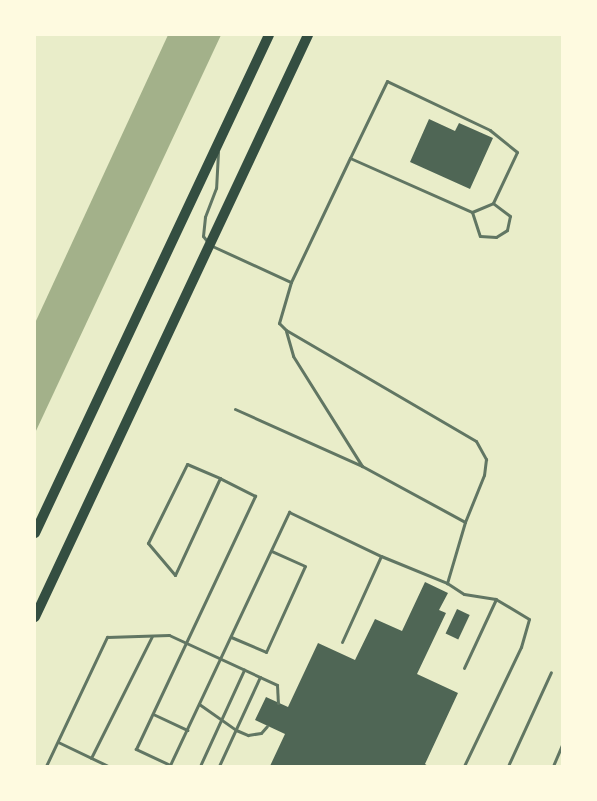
<!DOCTYPE html>
<style>
body{margin:0}
#map{position:relative;width:597px;height:801px;overflow:hidden;background:#e9edc9;font-family:"Noto Serif",serif}
div>[style]{position:absolute}
.water>*{inset:0;background:#a3b18a}
.building>*{inset:0;background:#4f6655;transform-origin:0 0}
.service>*{height:3px;margin:-1.5px;padding:0 1.5px;transform-origin:1.5px;border-radius:1.5px;background:#617663}
.trunk>*{height:10px;margin:-5px;padding:0 5px;transform-origin:5px;border-radius:5px;background:#344e41}
span{translate:-50% -50%;white-space:nowrap;text-align:center;line-height:1.15;-webkit-text-stroke:4px #fefae0;paint-order:stroke}
.frame{position:absolute;inset:0;border:36px solid #fefae0;pointer-events:none}
</style>
<div id="map">
<div class="water">
<i style="clip-path:polygon(168px 35px,221px 35px,35px 433px,35px 323px)"></i>
</div>
<div class="building">
<i style="clip-path:polygon(429px 119px,455px 131px,459px 123px,493px 138px,470px 189px,410px 162px)"></i>
<i style="clip-path:polygon(425px 582px,448px 593px,439px 610px,446px 613px,417px 674px,458px 693px,425px 764px,428px 766px,270px 766px,285px 734px,255px 720px,266px 697px,288px 707px,318px 643px,355px 660px,375px 619px,402px 631px)"></i>
<i style="left:457px;top:609px;width:14px;height:27px;rotate:25deg"></i>
</div>
<div class="service">
<i style="left:218px;top:152px;width:36px;rotate:93deg"></i>
<i style="left:216px;top:188px;width:31px;rotate:111deg"></i>
<i style="left:205px;top:217px;width:19px;rotate:96deg"></i>
<i style="left:203px;top:236px;width:11px;rotate:52deg"></i>
<i style="left:210px;top:245px;width:89px;rotate:24.6deg"></i>
<i style="left:291px;top:282px;width:137px;rotate:-64.6deg"></i>
<i style="left:350px;top:158px;width:133px;rotate:23.9deg"></i>
<i style="left:472px;top:212px;width:23px;rotate:-23deg"></i>
<i style="left:493px;top:203px;width:56px;rotate:-64.8deg"></i>
<i style="left:517px;top:152px;width:35px;rotate:-141deg"></i>
<i style="left:490px;top:130px;width:114px;rotate:-154.6deg"></i>
<i style="left:387px;top:81px;width:85px;rotate:115.7deg"></i>
<i style="left:472px;top:212px;width:25px;rotate:72deg"></i>
<i style="left:480px;top:236px;width:16px;rotate:4deg"></i>
<i style="left:496px;top:237px;width:13px;rotate:-32deg"></i>
<i style="left:507px;top:230px;width:14px;rotate:-78deg"></i>
<i style="left:510px;top:216px;width:21px;rotate:-143deg"></i>
<i style="left:291px;top:282px;width:43px;rotate:106.3deg"></i>
<i style="left:279px;top:323px;width:10px;rotate:45deg"></i>
<i style="left:286px;top:330px;width:220px;rotate:30.3deg"></i>
<i style="left:476px;top:441px;width:21px;rotate:61deg"></i>
<i style="left:486px;top:459px;width:16px;rotate:97deg"></i>
<i style="left:484px;top:475px;width:51px;rotate:112deg"></i>
<i style="left:465px;top:522px;width:64px;rotate:106.4deg"></i>
<i style="left:286px;top:331px;width:26px;rotate:74deg"></i>
<i style="left:293px;top:356px;width:130px;rotate:57.9deg"></i>
<i style="left:362px;top:466px;width:117px;rotate:28.5deg"></i>
<i style="left:235px;top:409px;width:139px;rotate:24.2deg"></i>
<i style="left:231px;top:637px;width:38px;rotate:23deg"></i>
<i style="left:266px;top:652px;width:94px;rotate:-65.6deg"></i>
<i style="left:305px;top:566px;width:37px;rotate:-156deg"></i>
<i style="left:342px;top:642px;width:94px;rotate:-65.6deg"></i>
<i style="left:381px;top:556px;width:71px;rotate:22.2deg"></i>
<i style="left:447px;top:583px;width:20px;rotate:33deg"></i>
<i style="left:464px;top:594px;width:32px;rotate:9deg"></i>
<i style="left:199px;top:704px;width:45px;rotate:35.1deg"></i>
<i style="left:236px;top:730px;width:13px;rotate:23deg"></i>
<i style="left:248px;top:735px;width:13px;rotate:-9deg"></i>
<i style="left:261px;top:733px;width:9px;rotate:-49deg"></i>
<i style="left:153px;top:714px;width:38px;rotate:25deg"></i>
<i style="left:58px;top:742px;width:55px;rotate:25.6deg"></i>
<i style="left:91px;top:758px;width:136px;rotate:-63.4deg"></i>
<i style="left:170px;top:765px;width:38px;rotate:-155deg"></i>
<i style="left:136px;top:749px;width:280px;rotate:-64.8deg"></i>
<i style="left:255px;top:496px;width:39px;rotate:-153deg"></i>
<i style="left:220px;top:478px;width:107px;rotate:114.9deg"></i>
<i style="left:175px;top:575px;width:42px;rotate:-130.2deg"></i>
<i style="left:148px;top:543px;width:88px;rotate:-63.7deg"></i>
<i style="left:187px;top:464px;width:36px;rotate:23deg"></i>
<i style="left:170px;top:765px;width:280px;rotate:-64.8deg"></i>
<i style="left:289px;top:512px;width:102px;rotate:25.6deg"></i>
<i style="left:46px;top:766px;width:143px;rotate:-64.7deg"></i>
<i style="left:107px;top:637px;width:62px;rotate:-1.8deg"></i>
<i style="left:169px;top:635px;width:119px;rotate:24.8deg"></i>
<i style="left:277px;top:685px;width:18px;rotate:87deg"></i>
<i style="left:200px;top:766px;width:106px;rotate:-65.4deg"></i>
<i style="left:219px;top:766px;width:98px;rotate:-65.3deg"></i>
<i style="left:464px;top:766px;width:132px;rotate:-64.4deg"></i>
<i style="left:521px;top:647px;width:29px;rotate:-74deg"></i>
<i style="left:529px;top:619px;width:39px;rotate:-149deg"></i>
<i style="left:496px;top:599px;width:76px;rotate:114.9deg"></i>
<i style="left:508px;top:766px;width:103px;rotate:-65.4deg"></i>
<i style="left:553px;top:766px;width:23px;rotate:-67deg"></i>
</div>
<div class="trunk">
<i style="left:35px;top:533px;width:550px;rotate:-64.83deg"></i>
<i style="left:35px;top:617px;width:643px;rotate:-64.87deg"></i>
</div>
<div class="frame"></div>
</div>
